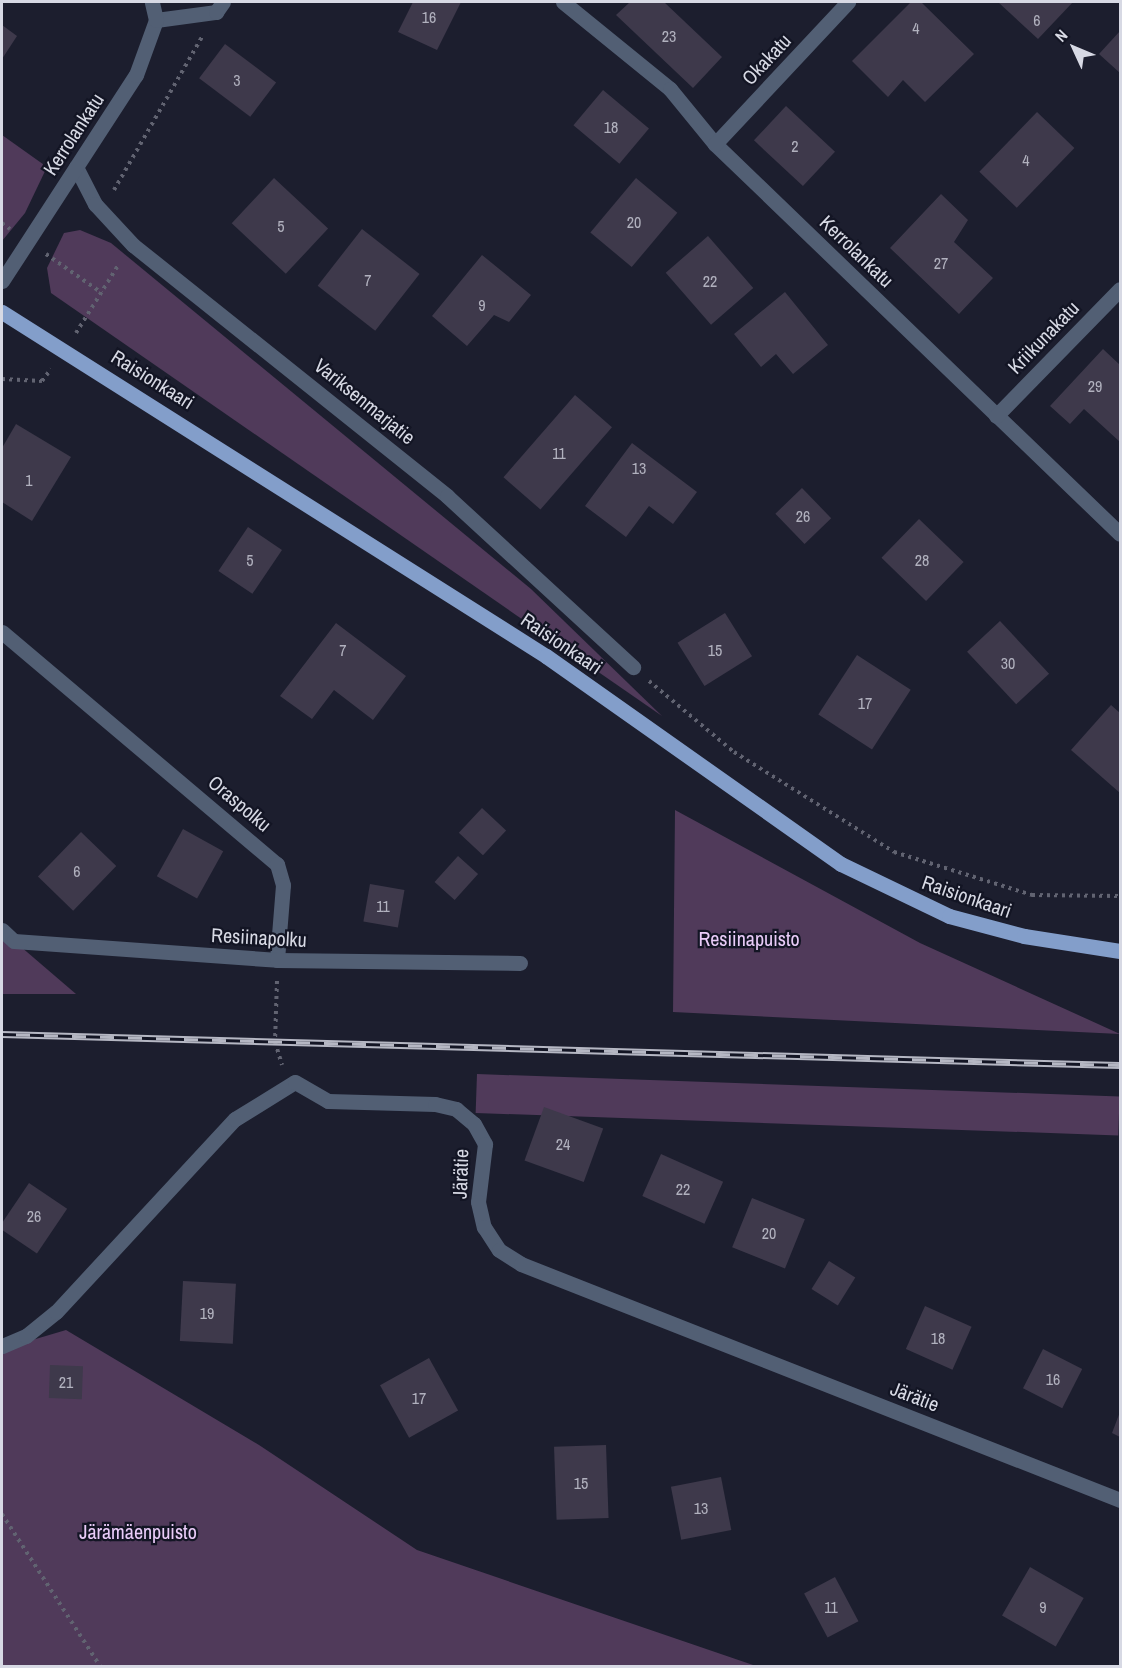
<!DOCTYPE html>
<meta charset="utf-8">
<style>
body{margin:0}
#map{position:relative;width:1122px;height:1668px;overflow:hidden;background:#1c1e2e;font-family:"Archivo Narrow",sans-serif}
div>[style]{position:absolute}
.green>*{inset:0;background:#503a5a;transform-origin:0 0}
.building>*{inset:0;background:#3e394b;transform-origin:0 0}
.path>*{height:4px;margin-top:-2px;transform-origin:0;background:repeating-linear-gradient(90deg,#616371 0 3px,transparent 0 7.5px)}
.minor>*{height:15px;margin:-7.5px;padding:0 7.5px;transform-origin:7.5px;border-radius:7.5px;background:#525f74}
.major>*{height:15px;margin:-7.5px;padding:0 7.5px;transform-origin:7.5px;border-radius:7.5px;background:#839eca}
.rail>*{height:7px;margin-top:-3.5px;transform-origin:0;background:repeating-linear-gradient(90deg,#131524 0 14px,#b5b7c3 0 28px);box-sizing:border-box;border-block:2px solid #b5b7c3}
span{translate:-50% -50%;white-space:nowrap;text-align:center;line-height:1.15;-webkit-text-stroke:4.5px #131524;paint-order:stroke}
.number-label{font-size:16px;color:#b1b1be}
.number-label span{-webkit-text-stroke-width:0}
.street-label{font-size:20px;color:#d7d9e4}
.park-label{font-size:20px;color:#eaccf9}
.frame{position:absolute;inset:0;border:3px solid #d7d9e4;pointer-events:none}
.north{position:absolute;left:1044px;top:18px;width:60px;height:60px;-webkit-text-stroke:4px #131524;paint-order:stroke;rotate:314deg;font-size:16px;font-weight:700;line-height:24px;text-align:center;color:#d7d9e4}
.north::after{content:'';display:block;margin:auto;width:21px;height:27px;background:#d7d9e4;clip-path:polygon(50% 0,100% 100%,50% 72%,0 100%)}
</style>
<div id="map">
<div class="green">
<i style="clip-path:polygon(2px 135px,47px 167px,25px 213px,2px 241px)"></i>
<i style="clip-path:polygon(80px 230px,111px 243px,531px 589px,662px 716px,51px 293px,47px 268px,64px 233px)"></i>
<i style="clip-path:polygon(675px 810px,920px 943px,1120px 1034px,673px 1012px)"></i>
<i style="clip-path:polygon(2px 931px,6px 934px,76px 994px,2px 994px)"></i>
<i style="left:477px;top:1074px;width:643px;height:39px;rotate:2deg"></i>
<i style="clip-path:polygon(66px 1330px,259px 1445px,417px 1550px,756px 1666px,2px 1666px,2px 1349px)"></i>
</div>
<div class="building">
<i style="clip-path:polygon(413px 2px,461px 2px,437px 50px,398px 32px)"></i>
<i style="clip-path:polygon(630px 2px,664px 2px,722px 57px,693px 88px,616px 15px)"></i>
<i style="clip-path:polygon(911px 2px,921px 2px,974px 54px,925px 102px,903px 80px,888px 97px,852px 61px)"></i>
<i style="clip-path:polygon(998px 2px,1073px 2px,1038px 39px)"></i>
<i style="clip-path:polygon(2px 25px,17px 36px,2px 59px)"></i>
<i style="clip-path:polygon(1120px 31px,1120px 73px,1099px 54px)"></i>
<i style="left:225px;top:44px;width:64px;height:43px;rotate:37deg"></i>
<i style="left:603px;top:90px;width:60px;height:46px;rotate:40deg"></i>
<i style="left:786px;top:106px;width:67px;height:47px;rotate:43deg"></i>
<i style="left:1037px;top:112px;width:52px;height:83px;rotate:44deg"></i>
<i style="left:274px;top:178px;width:74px;height:62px;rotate:43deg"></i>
<i style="left:636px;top:178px;width:54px;height:71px;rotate:40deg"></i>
<i style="clip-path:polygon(941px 194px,968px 220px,954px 242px,993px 278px,959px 314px,890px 248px)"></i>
<i style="left:362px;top:229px;width:73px;height:72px;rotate:38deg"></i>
<i style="left:708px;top:236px;width:69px;height:56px;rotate:49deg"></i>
<i style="clip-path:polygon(482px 255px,531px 295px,509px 322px,494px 315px,467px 346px,432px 316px)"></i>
<i style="clip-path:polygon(785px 292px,828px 345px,793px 374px,776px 354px,761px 367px,734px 334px)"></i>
<i style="clip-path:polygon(1103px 349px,1120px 365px,1120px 442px,1084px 409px,1070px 424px,1050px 406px)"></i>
<i style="left:575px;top:395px;width:49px;height:109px;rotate:41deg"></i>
<i style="clip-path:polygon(16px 424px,71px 457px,32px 521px,2px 502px,2px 448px)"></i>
<i style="clip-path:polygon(632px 443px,697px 492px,673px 524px,649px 506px,626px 537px,585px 506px)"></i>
<i style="left:802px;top:488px;width:42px;height:37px;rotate:46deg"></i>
<i style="left:919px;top:519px;width:62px;height:54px;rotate:44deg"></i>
<i style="left:248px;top:527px;width:41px;height:53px;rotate:34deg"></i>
<i style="left:725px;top:613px;width:51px;height:56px;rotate:58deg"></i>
<i style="left:1000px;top:621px;width:72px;height:45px;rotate:47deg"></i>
<i style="clip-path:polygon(336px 623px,406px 676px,373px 720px,334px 690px,312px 719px,280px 696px)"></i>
<i style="left:857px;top:655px;width:64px;height:71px;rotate:33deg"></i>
<i style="clip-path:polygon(1111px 705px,1120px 713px,1120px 793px,1071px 750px)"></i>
<i style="left:482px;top:808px;width:33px;height:34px;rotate:43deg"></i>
<i style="left:183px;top:829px;width:46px;height:54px;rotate:29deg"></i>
<i style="left:81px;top:832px;width:49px;height:62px;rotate:44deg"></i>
<i style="left:458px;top:856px;width:27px;height:35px;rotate:42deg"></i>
<i style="left:370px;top:884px;width:35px;height:38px;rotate:10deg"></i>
<i style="left:544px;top:1107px;width:63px;height:57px;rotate:20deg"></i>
<i style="left:661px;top:1154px;width:68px;height:46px;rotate:24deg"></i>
<i style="left:29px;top:1183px;width:46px;height:54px;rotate:34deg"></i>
<i style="left:752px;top:1198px;width:57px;height:53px;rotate:22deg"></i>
<i style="left:829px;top:1261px;width:31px;height:33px;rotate:32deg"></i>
<i style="left:183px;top:1281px;width:53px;height:60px;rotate:3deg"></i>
<i style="left:925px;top:1306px;width:51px;height:47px;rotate:24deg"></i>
<i style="left:1043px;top:1349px;width:44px;height:44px;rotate:27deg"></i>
<i style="left:429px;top:1358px;width:60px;height:56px;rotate:61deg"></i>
<i style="left:50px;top:1365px;width:33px;height:33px;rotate:2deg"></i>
<i style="clip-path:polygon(1120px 1412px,1120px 1437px,1112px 1433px)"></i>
<i style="left:606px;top:1445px;width:73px;height:52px;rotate:88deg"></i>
<i style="left:721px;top:1477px;width:54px;height:51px;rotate:79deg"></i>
<i style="left:1030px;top:1567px;width:62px;height:56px;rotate:30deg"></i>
<i style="left:835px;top:1577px;width:50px;height:35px;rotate:62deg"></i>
</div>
<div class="path">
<i style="left:114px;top:190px;width:179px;rotate:-60.1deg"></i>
<i style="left:2px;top:223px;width:10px;rotate:37deg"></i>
<i style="left:46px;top:254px;width:68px;rotate:34.9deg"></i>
<i style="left:76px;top:333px;width:81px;rotate:-58.1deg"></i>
<i style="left:2px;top:379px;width:40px;rotate:2.9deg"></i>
<i style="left:42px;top:381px;width:15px;rotate:-53deg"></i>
<i style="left:649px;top:681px;width:111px;rotate:39.9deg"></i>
<i style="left:734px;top:752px;width:189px;rotate:32deg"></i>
<i style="left:894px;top:852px;width:145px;rotate:17.3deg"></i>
<i style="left:1032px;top:895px;width:88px;rotate:0.7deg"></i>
<i style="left:277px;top:981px;width:61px;rotate:91.9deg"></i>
<i style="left:275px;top:1042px;width:24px;rotate:73deg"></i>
<i style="left:2px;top:1514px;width:181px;rotate:57.2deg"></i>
</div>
<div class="minor">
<i style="left:563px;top:2px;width:138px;rotate:39.1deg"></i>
<i style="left:670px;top:89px;width:71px;rotate:50.7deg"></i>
<i style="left:715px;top:144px;width:562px;rotate:43.92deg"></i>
<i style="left:156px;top:20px;width:61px;rotate:-7.6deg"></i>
<i style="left:216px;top:12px;width:12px;rotate:-55deg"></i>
<i style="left:715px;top:144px;width:195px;rotate:-46.9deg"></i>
<i style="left:76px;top:167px;width:42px;rotate:62.8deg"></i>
<i style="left:95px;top:204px;width:56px;rotate:47.2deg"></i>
<i style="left:133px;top:245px;width:402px;rotate:38.6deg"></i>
<i style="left:447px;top:496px;width:253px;rotate:42.6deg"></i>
<i style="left:2px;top:281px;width:246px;rotate:-57deg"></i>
<i style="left:136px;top:75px;width:59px;rotate:-70deg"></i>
<i style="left:156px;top:20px;width:18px;rotate:-103deg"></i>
<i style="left:996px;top:416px;width:177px;rotate:-45.7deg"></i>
<i style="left:2px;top:632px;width:360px;rotate:40.2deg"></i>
<i style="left:277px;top:864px;width:22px;rotate:74deg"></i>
<i style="left:283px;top:885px;width:75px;rotate:94.6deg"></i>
<i style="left:2px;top:930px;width:16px;rotate:43deg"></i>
<i style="left:14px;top:941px;width:264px;rotate:4.1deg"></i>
<i style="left:277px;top:960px;width:243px;rotate:0.7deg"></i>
<i style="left:2px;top:1346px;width:26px;rotate:-23deg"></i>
<i style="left:26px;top:1336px;width:38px;rotate:-39deg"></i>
<i style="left:56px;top:1312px;width:263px;rotate:-47.2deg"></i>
<i style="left:235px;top:1119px;width:70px;rotate:-31.7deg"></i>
<i style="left:295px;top:1082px;width:38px;rotate:30deg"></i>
<i style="left:328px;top:1101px;width:107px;rotate:1.6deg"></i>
<i style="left:435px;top:1104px;width:22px;rotate:13deg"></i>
<i style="left:456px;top:1109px;width:23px;rotate:40deg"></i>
<i style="left:474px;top:1124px;width:23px;rotate:61deg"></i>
<i style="left:485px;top:1144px;width:58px;rotate:96.9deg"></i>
<i style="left:478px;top:1202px;width:26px;rotate:77deg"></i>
<i style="left:484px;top:1227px;width:27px;rotate:57deg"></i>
<i style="left:499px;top:1250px;width:26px;rotate:32deg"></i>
<i style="left:521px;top:1264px;width:644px;rotate:21.5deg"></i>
</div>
<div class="major">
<i style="left:2px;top:312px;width:644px;rotate:32.31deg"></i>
<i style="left:546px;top:656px;width:361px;rotate:35.2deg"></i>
<i style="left:841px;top:864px;width:120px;rotate:25.7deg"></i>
<i style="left:949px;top:916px;width:78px;rotate:14.9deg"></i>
<i style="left:1024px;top:936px;width:97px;rotate:8.9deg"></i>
</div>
<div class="rail">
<i style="left:2px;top:1034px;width:1118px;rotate:1.59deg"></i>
</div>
<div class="number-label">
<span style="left:429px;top:17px">16</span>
<span style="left:1037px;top:20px">6</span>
<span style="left:916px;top:28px">4</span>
<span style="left:669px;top:36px">23</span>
<span style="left:237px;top:80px">3</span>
<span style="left:611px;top:127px">18</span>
<span style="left:795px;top:146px">2</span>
<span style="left:1026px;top:160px">4</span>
<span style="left:634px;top:222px">20</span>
<span style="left:281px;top:226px">5</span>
<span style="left:941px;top:263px">27</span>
<span style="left:368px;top:280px">7</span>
<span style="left:710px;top:281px">22</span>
<span style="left:482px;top:305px">9</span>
<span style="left:1095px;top:386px">29</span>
<span style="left:559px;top:453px">11</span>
<span style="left:639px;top:468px">13</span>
<span style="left:29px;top:480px">1</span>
<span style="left:803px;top:516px">26</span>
<span style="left:250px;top:560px">5</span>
<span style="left:922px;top:560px">28</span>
<span style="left:343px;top:650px">7</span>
<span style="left:715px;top:650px">15</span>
<span style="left:1008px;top:663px">30</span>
<span style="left:865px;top:703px">17</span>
<span style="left:77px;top:871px">6</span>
<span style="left:383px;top:906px">11</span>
<span style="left:563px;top:1144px">24</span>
<span style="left:683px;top:1189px">22</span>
<span style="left:34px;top:1216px">26</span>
<span style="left:769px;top:1233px">20</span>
<span style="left:207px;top:1313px">19</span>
<span style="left:938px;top:1338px">18</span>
<span style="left:1053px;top:1379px">16</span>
<span style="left:66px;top:1382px">21</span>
<span style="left:419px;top:1398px">17</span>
<span style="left:581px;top:1483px">15</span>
<span style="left:701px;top:1508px">13</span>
<span style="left:831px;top:1607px">11</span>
<span style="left:1043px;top:1607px">9</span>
</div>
<div class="street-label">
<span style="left:766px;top:59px;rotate:-47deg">Okakatu</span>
<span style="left:73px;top:134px;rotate:-57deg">Kerrolankatu</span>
<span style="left:857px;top:251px;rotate:44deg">Kerrolankatu</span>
<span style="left:1043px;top:337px;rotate:-46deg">Kriikunakatu</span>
<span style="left:153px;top:379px;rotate:32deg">Raisionkaari</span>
<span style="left:365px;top:401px;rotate:39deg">Variksenmarjatie</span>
<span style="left:562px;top:643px;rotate:34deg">Raisionkaari</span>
<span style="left:240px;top:803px;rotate:40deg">Oraspolku</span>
<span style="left:967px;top:896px;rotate:19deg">Raisionkaari</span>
<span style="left:259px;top:937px;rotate:3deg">Resiinapolku</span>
<span style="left:460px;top:1174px;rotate:-88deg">Järätie</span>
<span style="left:915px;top:1396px;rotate:21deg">Järätie</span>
</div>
<div class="park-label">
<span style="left:749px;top:938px">Resiinapuisto</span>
<span style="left:138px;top:1531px">Järämäenpuisto</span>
</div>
<div class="frame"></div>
<div class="north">N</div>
</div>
